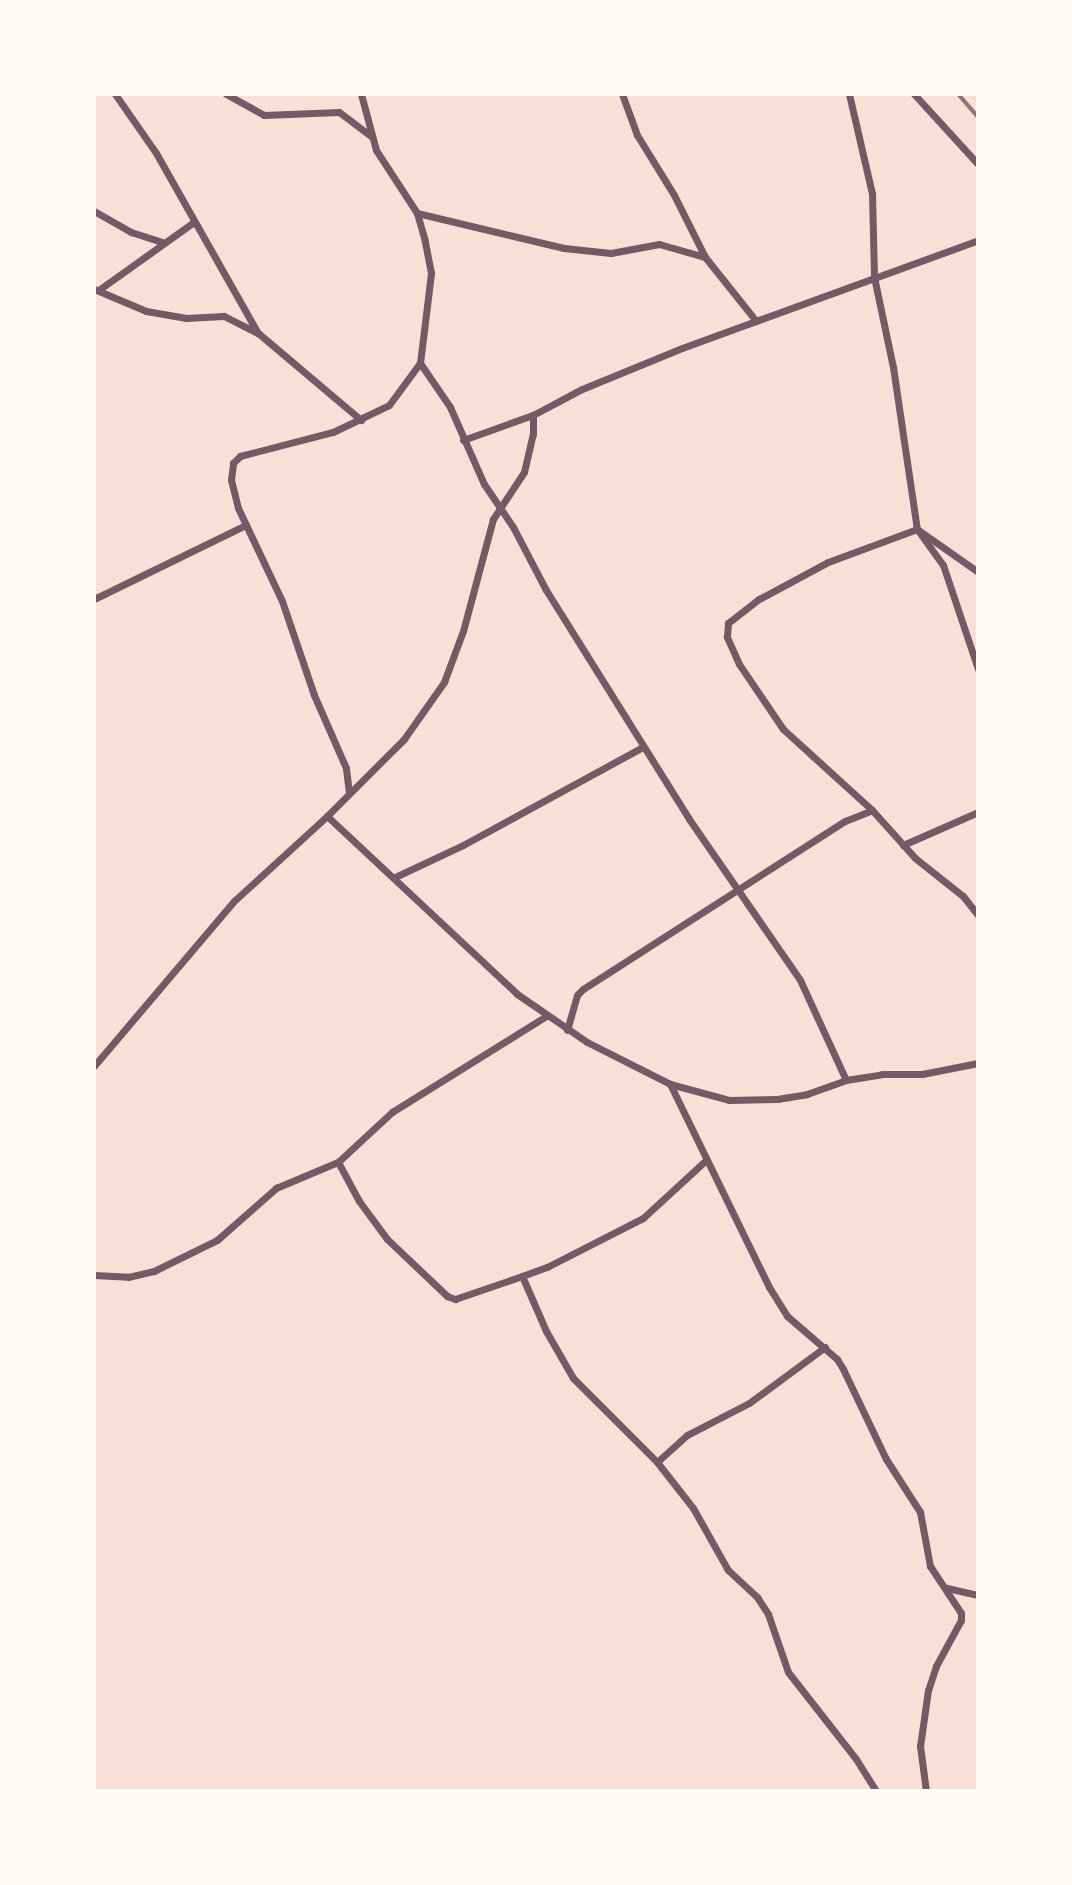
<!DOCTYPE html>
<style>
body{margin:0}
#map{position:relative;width:1072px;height:1885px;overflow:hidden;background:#f7e1d7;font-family:"IBM Plex Serif",serif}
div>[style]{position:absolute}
.minor>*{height:7px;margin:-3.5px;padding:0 3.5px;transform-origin:3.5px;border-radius:3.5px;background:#755966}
.rail>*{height:4px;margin:-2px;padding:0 2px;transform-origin:2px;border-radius:2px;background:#8f747c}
span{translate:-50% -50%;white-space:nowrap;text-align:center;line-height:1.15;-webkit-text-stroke:8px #fffaf5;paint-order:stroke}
.frame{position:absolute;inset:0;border:96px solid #fffaf5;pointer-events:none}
</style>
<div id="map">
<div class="minor">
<i style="left:115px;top:94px;width:72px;rotate:55.2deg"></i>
<i style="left:156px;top:153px;width:207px;rotate:60.5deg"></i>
<i style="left:258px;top:333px;width:135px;rotate:40.2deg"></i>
<i style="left:226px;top:94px;width:43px;rotate:28.9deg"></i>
<i style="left:264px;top:115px;width:75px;rotate:-2.3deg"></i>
<i style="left:339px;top:112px;width:39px;rotate:37deg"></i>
<i style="left:622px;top:94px;width:44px;rotate:69.9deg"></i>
<i style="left:637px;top:135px;width:70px;rotate:58.3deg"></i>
<i style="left:674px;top:195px;width:69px;rotate:63.4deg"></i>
<i style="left:705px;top:257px;width:82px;rotate:51.4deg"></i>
<i style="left:849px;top:94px;width:103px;rotate:77deg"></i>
<i style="left:872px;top:194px;width:83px;rotate:88.6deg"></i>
<i style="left:874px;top:277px;width:92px;rotate:78.1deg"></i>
<i style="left:893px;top:367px;width:164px;rotate:81.6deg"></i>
<i style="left:917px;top:529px;width:44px;rotate:54.2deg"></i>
<i style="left:943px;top:565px;width:110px;rotate:71.4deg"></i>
<i style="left:914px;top:94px;width:95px;rotate:47.6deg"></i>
<i style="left:94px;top:211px;width:43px;rotate:29.6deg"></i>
<i style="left:131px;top:232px;width:33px;rotate:18deg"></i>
<i style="left:417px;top:213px;width:151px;rotate:13.4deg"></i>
<i style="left:564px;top:248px;width:47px;rotate:6.1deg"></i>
<i style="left:611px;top:253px;width:49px;rotate:-10.6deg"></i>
<i style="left:659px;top:244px;width:48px;rotate:15.8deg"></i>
<i style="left:94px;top:289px;width:56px;rotate:22.9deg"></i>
<i style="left:146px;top:311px;width:41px;rotate:9.9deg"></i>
<i style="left:186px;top:318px;width:38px;rotate:-3deg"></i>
<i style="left:224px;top:316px;width:36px;rotate:27deg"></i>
<i style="left:100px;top:289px;width:115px;rotate:-35.5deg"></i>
<i style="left:420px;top:363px;width:53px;rotate:55.7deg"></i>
<i style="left:450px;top:407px;width:84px;rotate:66.2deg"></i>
<i style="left:484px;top:484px;width:52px;rotate:56deg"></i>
<i style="left:513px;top:527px;width:71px;rotate:62.4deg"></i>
<i style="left:546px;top:590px;width:270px;rotate:58deg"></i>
<i style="left:689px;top:819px;width:196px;rotate:55.4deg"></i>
<i style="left:800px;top:980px;width:110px;rotate:65.3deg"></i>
<i style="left:463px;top:440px;width:74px;rotate:-19.7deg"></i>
<i style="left:533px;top:415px;width:55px;rotate:-28deg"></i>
<i style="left:582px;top:389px;width:108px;rotate:-22.3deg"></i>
<i style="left:682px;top:348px;width:315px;rotate:-20deg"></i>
<i style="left:94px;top:599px;width:169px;rotate:-26deg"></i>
<i style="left:349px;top:793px;width:25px;rotate:-97deg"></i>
<i style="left:346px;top:768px;width:80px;rotate:-113.7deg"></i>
<i style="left:314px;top:695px;width:99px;rotate:-108.8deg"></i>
<i style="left:282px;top:601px;width:103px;rotate:-115.3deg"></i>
<i style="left:238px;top:508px;width:29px;rotate:-104deg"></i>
<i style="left:231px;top:480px;width:17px;rotate:-83deg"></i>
<i style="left:233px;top:463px;width:10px;rotate:-45deg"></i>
<i style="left:240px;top:456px;width:96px;rotate:-14.5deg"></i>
<i style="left:333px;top:432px;width:62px;rotate:-25.7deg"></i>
<i style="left:389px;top:405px;width:52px;rotate:-53.6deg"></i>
<i style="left:420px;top:363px;width:91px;rotate:-83deg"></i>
<i style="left:431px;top:273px;width:33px;rotate:-101deg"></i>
<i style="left:425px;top:241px;width:29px;rotate:-106deg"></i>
<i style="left:417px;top:213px;width:75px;rotate:-123.1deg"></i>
<i style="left:376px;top:150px;width:58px;rotate:-105deg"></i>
<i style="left:872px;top:810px;width:120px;rotate:-137.7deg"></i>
<i style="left:783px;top:729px;width:78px;rotate:-124.1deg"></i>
<i style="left:739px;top:664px;width:30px;rotate:-114deg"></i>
<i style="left:727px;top:637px;width:14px;rotate:-86deg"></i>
<i style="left:728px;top:623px;width:39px;rotate:-38deg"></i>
<i style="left:759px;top:599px;width:78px;rotate:-28.2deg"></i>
<i style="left:828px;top:562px;width:95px;rotate:-20.3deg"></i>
<i style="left:917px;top:529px;width:75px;rotate:35.2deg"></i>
<i style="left:327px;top:816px;width:109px;rotate:-45deg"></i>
<i style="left:404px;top:739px;width:70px;rotate:-54.9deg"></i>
<i style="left:444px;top:682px;width:54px;rotate:-69.6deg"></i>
<i style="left:463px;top:631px;width:116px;rotate:-75deg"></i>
<i style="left:493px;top:519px;width:56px;rotate:-56.6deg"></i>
<i style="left:524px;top:472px;width:39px;rotate:-77deg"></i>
<i style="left:533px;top:434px;width:19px;rotate:-90deg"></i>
<i style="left:903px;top:845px;width:82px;rotate:-23.7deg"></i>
<i style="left:395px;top:877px;width:75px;rotate:-25.2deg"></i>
<i style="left:463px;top:845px;width:205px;rotate:-28.6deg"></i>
<i style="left:567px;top:1030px;width:36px;rotate:-74deg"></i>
<i style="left:577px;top:995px;width:8px;rotate:-45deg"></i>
<i style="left:583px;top:989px;width:311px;rotate:-32.7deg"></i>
<i style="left:845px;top:821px;width:29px;rotate:-22deg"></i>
<i style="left:872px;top:810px;width:64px;rotate:48.1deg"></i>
<i style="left:915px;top:858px;width:61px;rotate:38.4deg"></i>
<i style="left:963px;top:896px;width:24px;rotate:52deg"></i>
<i style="left:94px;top:1066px;width:216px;rotate:-49.7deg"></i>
<i style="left:234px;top:901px;width:126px;rotate:-42.4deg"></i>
<i style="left:327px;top:816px;width:260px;rotate:43.1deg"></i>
<i style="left:517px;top:994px;width:85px;rotate:34.4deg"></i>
<i style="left:587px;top:1042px;width:93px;rotate:26.8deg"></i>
<i style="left:670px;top:1084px;width:61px;rotate:15.2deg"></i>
<i style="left:729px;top:1100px;width:48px;rotate:-1.2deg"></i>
<i style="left:777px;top:1099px;width:30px;rotate:-9deg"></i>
<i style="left:807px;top:1094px;width:41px;rotate:-19.7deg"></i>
<i style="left:846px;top:1080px;width:36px;rotate:-9deg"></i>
<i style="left:882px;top:1074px;width:40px"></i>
<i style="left:922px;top:1074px;width:57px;rotate:-11.1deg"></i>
<i style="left:670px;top:1084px;width:226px;rotate:64deg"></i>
<i style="left:769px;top:1287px;width:34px;rotate:58deg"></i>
<i style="left:787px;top:1316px;width:66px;rotate:40.7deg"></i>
<i style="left:837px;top:1359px;width:12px;rotate:59deg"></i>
<i style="left:843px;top:1369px;width:100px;rotate:64.5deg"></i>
<i style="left:886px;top:1459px;width:63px;rotate:57.3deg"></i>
<i style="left:920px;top:1512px;width:55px;rotate:79.5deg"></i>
<i style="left:930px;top:1566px;width:56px;rotate:56.6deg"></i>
<i style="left:961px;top:1613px;width:7px;rotate:90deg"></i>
<i style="left:961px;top:1620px;width:52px;rotate:118.5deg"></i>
<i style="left:936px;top:1666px;width:25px;rotate:108deg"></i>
<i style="left:928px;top:1690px;width:57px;rotate:98.1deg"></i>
<i style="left:920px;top:1746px;width:45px;rotate:82.4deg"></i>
<i style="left:338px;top:1162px;width:44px;rotate:61.7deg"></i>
<i style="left:359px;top:1201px;width:47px;rotate:53.6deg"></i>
<i style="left:387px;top:1239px;width:83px;rotate:43.5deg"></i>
<i style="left:447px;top:1296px;width:9px;rotate:21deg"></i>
<i style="left:455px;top:1299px;width:71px;rotate:-18.9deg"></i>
<i style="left:522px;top:1276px;width:60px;rotate:66.4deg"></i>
<i style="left:546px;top:1331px;width:54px;rotate:60.1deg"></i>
<i style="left:573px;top:1378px;width:119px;rotate:45deg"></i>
<i style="left:94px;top:1275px;width:34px;rotate:3deg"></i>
<i style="left:128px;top:1277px;width:27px;rotate:-13deg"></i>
<i style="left:154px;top:1271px;width:70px;rotate:-26.2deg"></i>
<i style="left:217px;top:1240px;width:79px;rotate:-41.4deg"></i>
<i style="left:276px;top:1188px;width:67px;rotate:-22.8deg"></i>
<i style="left:338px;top:1162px;width:74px;rotate:-42.8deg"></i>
<i style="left:392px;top:1112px;width:181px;rotate:-31.9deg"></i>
<i style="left:522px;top:1276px;width:27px;rotate:-20deg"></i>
<i style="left:547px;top:1267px;width:108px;rotate:-27deg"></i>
<i style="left:643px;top:1218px;width:84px;rotate:-42.6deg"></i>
<i style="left:825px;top:1347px;width:94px;rotate:143.6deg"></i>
<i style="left:749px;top:1403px;width:70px;rotate:152.7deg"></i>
<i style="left:687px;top:1435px;width:40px;rotate:138deg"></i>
<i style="left:657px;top:1462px;width:58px;rotate:52deg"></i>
<i style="left:693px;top:1508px;width:71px;rotate:60.6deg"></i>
<i style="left:728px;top:1570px;width:40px;rotate:43deg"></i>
<i style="left:757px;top:1597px;width:20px;rotate:57deg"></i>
<i style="left:768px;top:1614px;width:61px;rotate:71deg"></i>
<i style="left:788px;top:1672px;width:110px;rotate:52deg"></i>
<i style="left:856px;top:1759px;width:38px;rotate:58deg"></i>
<i style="left:947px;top:1588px;width:32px;rotate:13deg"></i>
</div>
<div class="rail">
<i style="left:958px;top:94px;width:30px;rotate:49deg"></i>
</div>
<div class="frame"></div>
</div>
